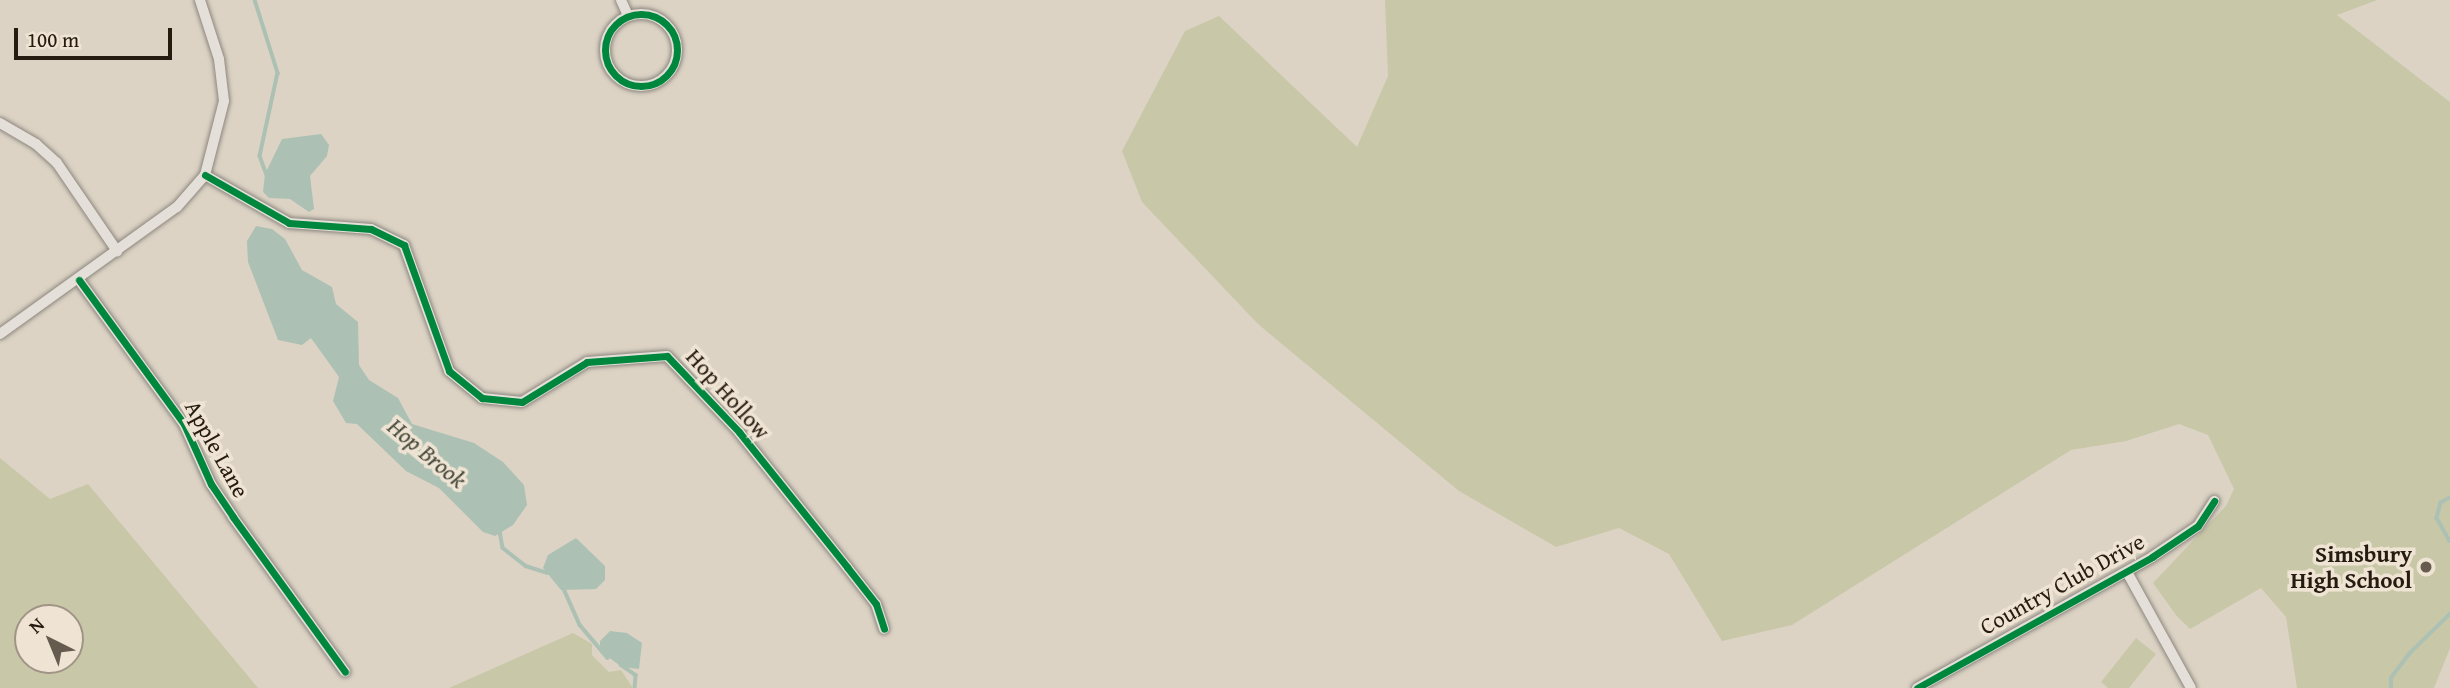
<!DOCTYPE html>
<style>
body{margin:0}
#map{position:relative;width:2450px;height:688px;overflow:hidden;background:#dcd3c5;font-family:"Gentium Book Plus",serif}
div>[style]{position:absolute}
.green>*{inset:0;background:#c8c7a7}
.water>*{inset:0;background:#acc1b3}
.stream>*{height:3.5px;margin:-1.75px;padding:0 1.75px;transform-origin:1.75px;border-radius:1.75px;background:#acc1b3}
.roads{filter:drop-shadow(0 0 2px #8d877e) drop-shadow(0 0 2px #8d877e)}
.minor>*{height:10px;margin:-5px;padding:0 5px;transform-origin:5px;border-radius:5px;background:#e4e0d9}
.minor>.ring{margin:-5px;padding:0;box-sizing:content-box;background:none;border:10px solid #e4e0d9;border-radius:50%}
.cycleway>*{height:7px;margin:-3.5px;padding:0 3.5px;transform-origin:3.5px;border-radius:3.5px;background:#00873e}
.cycleway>.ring{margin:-3.5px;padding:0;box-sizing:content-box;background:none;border:7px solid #00873e;border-radius:50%}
.dots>*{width:19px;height:19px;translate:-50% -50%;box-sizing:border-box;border:4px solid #efe4d3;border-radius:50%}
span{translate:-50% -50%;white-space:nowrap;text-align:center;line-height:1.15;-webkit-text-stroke:7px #efe4d3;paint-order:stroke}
.street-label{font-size:23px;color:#261b10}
.poi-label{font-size:23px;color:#261b10;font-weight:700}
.right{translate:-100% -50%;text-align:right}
.water-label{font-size:24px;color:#484a3e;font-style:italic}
.north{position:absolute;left:14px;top:604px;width:70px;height:70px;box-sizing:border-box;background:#efe4d3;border:2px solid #9f9485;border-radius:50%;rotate:317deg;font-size:19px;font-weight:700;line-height:28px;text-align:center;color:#261b10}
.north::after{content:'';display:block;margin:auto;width:24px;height:32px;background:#665b4f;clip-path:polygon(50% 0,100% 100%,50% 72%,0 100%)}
.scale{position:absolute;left:14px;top:28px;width:158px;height:32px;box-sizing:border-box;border:4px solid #261b10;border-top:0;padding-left:9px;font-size:21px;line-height:24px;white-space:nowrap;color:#261b10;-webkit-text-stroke:5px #efe4d3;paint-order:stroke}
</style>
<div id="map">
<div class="green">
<i style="clip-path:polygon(1385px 0,2377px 0,2337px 15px,2450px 102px,2450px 648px,2434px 688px,2297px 688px,2286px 617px,2261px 588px,2190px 629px,2176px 615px,2153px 583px,2226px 506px,2234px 489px,2208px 435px,2179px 424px,2126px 441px,2071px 450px,1792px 625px,1722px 641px,1669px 554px,1619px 528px,1556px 547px,1459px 491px,1258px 324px,1142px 202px,1122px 151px,1185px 31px,1219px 16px,1357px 147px,1388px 76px)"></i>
<i style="clip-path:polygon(evenodd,0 458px,50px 499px,88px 484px,258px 688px,0 688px,0 458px,28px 618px,70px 618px,70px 660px,28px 660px,28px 618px)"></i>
<i style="clip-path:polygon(573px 633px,592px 644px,592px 655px,609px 672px,621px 670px,633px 688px,449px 688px)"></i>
<i style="clip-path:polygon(2136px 638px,2156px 654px,2129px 688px,2108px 688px,2101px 682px)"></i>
</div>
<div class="water">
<i style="clip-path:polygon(321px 134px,329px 145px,327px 156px,310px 176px,314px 209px,309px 212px,290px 199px,269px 198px,263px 192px,265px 174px,282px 139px)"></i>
<i style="clip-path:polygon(256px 226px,272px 229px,285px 239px,302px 270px,332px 287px,336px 304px,358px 322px,359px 365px,369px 380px,398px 398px,412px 424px,474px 443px,503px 462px,524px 485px,527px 505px,513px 525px,495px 536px,483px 532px,439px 488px,406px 471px,357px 424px,346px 423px,333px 401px,339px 377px,311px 338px,302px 345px,278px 340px,248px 262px,247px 241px)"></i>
<i style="clip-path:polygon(576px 538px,605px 566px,605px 580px,596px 589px,561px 590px,543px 568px,548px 555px)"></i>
<i style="clip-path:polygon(610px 631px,627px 633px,642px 643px,639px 669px,622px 667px,600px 651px,600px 641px)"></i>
</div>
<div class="stream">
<i style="left:255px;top:0;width:77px;rotate:72.5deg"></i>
<i style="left:278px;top:73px;width:85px;rotate:102.2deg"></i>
<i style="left:260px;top:156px;width:20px;rotate:70deg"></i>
<i style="left:2450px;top:498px;width:10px;rotate:151deg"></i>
<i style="left:2441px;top:503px;width:16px;rotate:105deg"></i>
<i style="left:2437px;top:518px;width:26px;rotate:61deg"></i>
<i style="left:500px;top:531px;width:17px;rotate:80deg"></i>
<i style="left:503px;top:548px;width:29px;rotate:38deg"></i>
<i style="left:526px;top:566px;width:22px;rotate:18deg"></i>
<i style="left:564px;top:589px;width:39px;rotate:66deg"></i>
<i style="left:580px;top:625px;width:43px;rotate:49.7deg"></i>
<i style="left:621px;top:665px;width:18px;rotate:34deg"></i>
<i style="left:636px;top:675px;width:13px;rotate:94deg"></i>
<i style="left:2391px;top:688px;width:10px;rotate:-90deg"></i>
<i style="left:2391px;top:678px;width:31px;rotate:-53deg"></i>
<i style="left:2410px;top:653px;width:56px;rotate:-44.3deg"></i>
</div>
<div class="roads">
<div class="minor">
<i style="left:621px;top:0;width:17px;rotate:66deg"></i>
<i class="ring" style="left:605px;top:14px;width:62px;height:62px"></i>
<i style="left:0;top:123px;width:42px;rotate:30.3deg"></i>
<i style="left:36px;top:144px;width:28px;rotate:42deg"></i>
<i style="left:57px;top:163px;width:107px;rotate:55.7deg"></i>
<i style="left:205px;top:175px;width:97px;rotate:29.7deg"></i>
<i style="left:289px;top:223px;width:82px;rotate:4.2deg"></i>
<i style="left:371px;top:229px;width:37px;rotate:26deg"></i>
<i style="left:404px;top:245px;width:134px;rotate:70.3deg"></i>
<i style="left:449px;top:371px;width:43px;rotate:39.3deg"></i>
<i style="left:482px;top:398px;width:40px;rotate:5.7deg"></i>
<i style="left:522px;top:402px;width:76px;rotate:-31.6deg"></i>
<i style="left:587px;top:362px;width:80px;rotate:-4.3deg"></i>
<i style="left:667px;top:356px;width:105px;rotate:46.5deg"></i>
<i style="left:739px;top:432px;width:173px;rotate:51.3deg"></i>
<i style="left:847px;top:567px;width:47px;rotate:51.9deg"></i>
<i style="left:876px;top:604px;width:26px;rotate:72deg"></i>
<i style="left:79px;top:280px;width:178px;rotate:53.9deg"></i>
<i style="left:184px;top:424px;width:66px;rotate:65.8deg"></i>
<i style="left:211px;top:484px;width:40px;rotate:56deg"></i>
<i style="left:233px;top:517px;width:191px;rotate:54.1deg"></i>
<i style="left:0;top:334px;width:218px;rotate:-35.7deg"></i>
<i style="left:177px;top:207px;width:43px;rotate:-48.8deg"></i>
<i style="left:205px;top:175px;width:76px;rotate:-75.6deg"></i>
<i style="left:224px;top:101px;width:42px;rotate:-96.8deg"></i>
<i style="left:219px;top:59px;width:62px;rotate:-107.9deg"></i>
<i style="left:2127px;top:572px;width:132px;rotate:61.1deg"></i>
<i style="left:1917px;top:688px;width:269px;rotate:-29.1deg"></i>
<i style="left:2152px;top:557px;width:55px;rotate:-34deg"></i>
<i style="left:2198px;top:526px;width:30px;rotate:-57deg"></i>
</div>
</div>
<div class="cycleway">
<i class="ring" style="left:605px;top:14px;width:65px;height:65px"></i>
<i style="left:205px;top:175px;width:97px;rotate:29.7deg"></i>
<i style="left:289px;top:223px;width:82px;rotate:4.2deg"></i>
<i style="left:371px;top:229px;width:37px;rotate:26deg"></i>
<i style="left:404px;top:245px;width:134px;rotate:70.3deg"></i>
<i style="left:449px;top:371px;width:43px;rotate:39.3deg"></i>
<i style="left:482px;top:398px;width:40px;rotate:5.7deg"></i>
<i style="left:522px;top:402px;width:76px;rotate:-31.6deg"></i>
<i style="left:587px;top:362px;width:80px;rotate:-4.3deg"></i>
<i style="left:667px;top:356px;width:105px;rotate:46.5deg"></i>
<i style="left:739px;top:432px;width:173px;rotate:51.3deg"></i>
<i style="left:847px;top:567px;width:47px;rotate:51.9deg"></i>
<i style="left:876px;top:604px;width:26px;rotate:72deg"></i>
<i style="left:79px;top:280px;width:178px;rotate:53.9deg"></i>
<i style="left:184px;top:424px;width:66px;rotate:65.8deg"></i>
<i style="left:211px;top:484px;width:40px;rotate:56deg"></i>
<i style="left:233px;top:517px;width:191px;rotate:54.1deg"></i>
<i style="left:1917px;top:688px;width:269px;rotate:-29.1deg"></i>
<i style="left:2152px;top:557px;width:55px;rotate:-34deg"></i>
<i style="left:2198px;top:526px;width:30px;rotate:-57deg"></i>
</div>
<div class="dots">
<i style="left:2426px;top:567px;background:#665b4f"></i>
</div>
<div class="street-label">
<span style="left:728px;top:394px;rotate:48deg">Hop Hollow</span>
<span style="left:217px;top:449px;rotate:61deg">Apple Lane</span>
<span style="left:2062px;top:584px;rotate:-29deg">Country Club Drive</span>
</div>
<div class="poi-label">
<span class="right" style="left:2412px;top:567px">Simsbury<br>High School</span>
</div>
<div class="water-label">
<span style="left:427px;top:453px;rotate:40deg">Hop Brook</span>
</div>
<div class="north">N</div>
<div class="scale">100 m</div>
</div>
